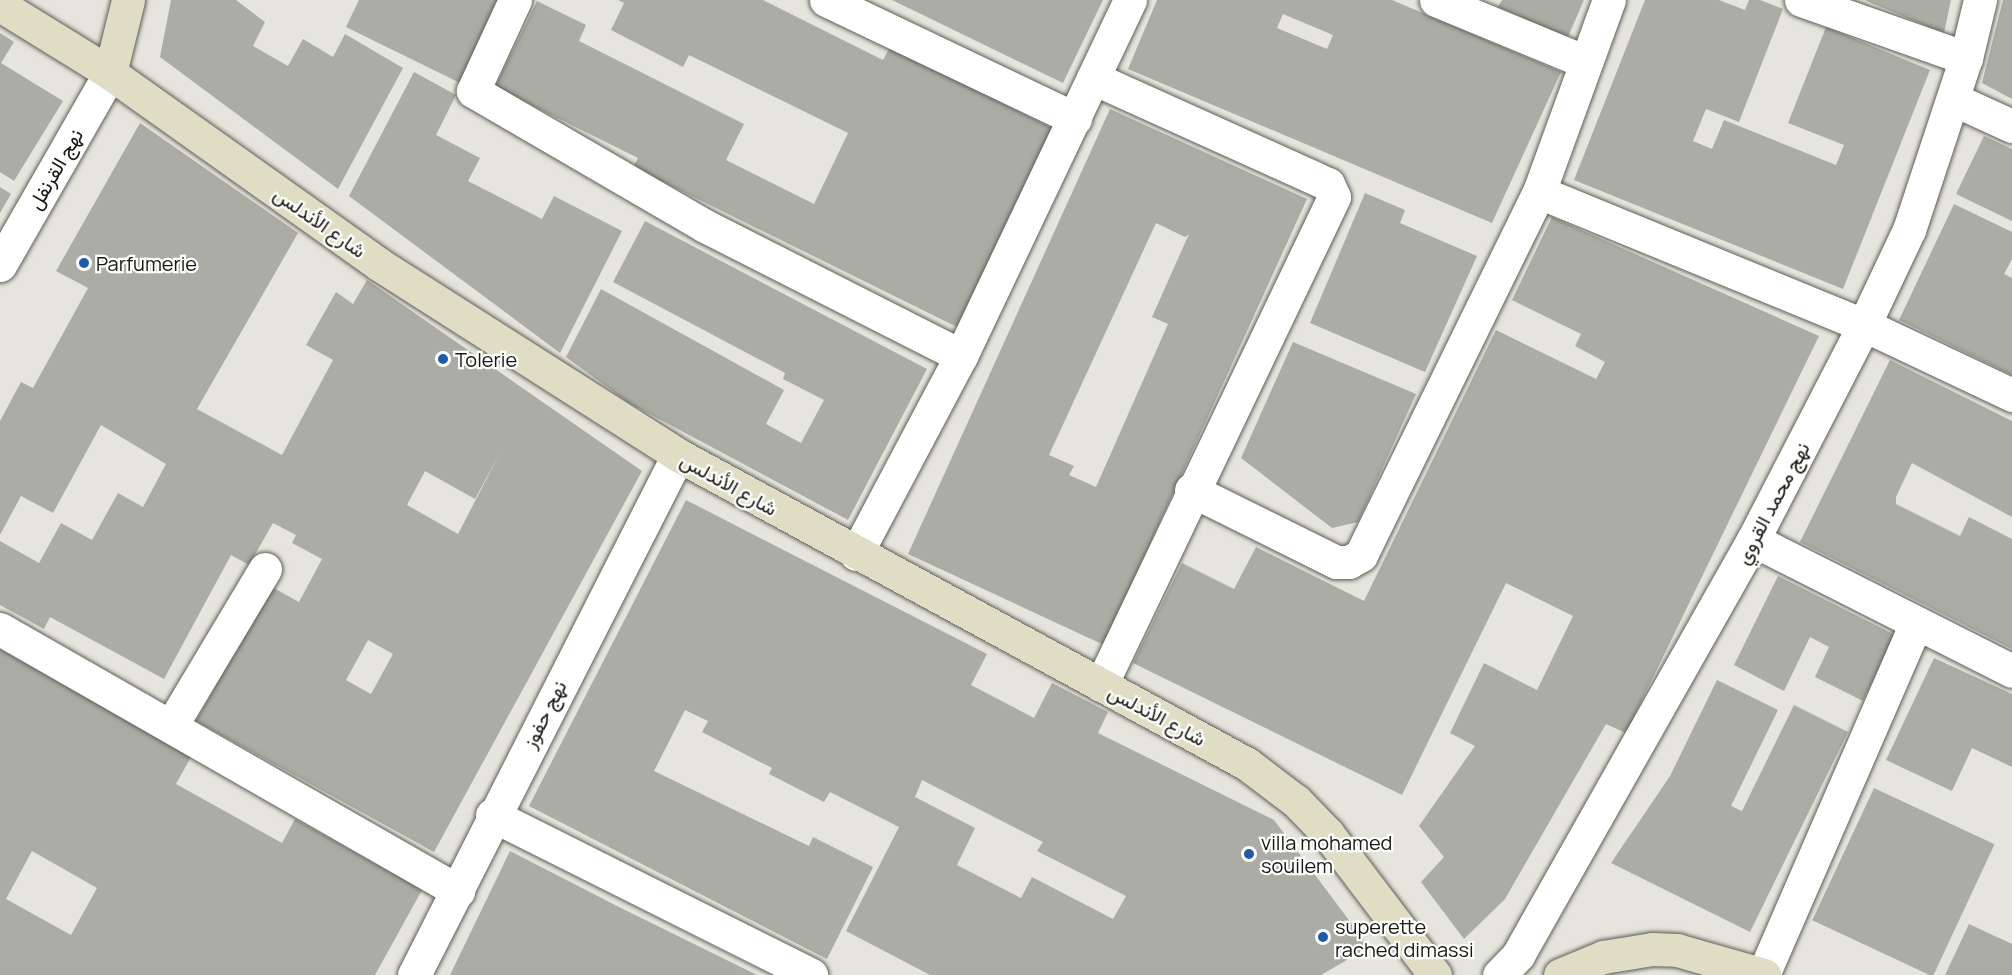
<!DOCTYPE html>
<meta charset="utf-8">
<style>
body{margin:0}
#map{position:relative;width:2012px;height:975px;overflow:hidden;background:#e5e5dd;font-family:Manrope,Vazirmatn,sans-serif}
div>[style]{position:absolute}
.building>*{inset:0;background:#abaca4;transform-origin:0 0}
.roads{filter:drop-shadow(0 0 2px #5e5e57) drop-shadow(0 0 2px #5e5e57)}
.street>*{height:33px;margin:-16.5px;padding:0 16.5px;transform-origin:16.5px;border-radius:16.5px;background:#fff}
.secondary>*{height:33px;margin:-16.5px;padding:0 16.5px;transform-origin:16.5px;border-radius:16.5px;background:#dfdec5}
.dots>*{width:16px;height:16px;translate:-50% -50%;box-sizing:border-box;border:3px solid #fffffe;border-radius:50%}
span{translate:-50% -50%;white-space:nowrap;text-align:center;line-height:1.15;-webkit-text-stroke:4.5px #fffffe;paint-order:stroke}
.street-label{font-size:20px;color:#171714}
.poi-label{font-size:20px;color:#171714}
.left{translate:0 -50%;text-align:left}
</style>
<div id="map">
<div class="building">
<i style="clip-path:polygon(171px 0,236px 0,265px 22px,253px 46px,288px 66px,303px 39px,333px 57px,345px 34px,403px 68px,338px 189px,160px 57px)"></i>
<i style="clip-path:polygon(359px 0,501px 0,460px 83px,346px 27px)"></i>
<i style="clip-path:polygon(618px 0,763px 0,883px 60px,890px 47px,1056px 130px,959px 328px,633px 167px,638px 158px,495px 87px,537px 1px,586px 25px,579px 41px,744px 124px,726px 160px,814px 204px,848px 133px,689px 55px,683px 67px,611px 30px,624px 3px)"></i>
<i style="clip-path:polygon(892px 0,1103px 0,1063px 83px)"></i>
<i style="clip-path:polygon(evenodd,1157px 0,1392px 0,1561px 72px,1492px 223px,1128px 69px,1157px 0,1283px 14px,1333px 35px,1327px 49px,1277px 28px,1283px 14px)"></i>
<i style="clip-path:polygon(1502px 0,1584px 0,1568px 37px,1498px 7px)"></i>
<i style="clip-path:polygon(1645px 0,1719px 0,1745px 10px,1749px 0,1760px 0,1783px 9px,1739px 122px,1706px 109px,1693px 141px,1712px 149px,1724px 120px,1836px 165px,1844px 145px,1788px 123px,1826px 27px,1930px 70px,1843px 289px,1574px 180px)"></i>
<i style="clip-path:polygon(1865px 0,1951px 0,1944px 33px,1871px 3px)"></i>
<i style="clip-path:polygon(2003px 0,2012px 0,2012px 99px,1982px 83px)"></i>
<i style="clip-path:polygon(0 33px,14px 42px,1px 63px,63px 101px,14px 181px,0 172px)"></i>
<i style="clip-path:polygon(414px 72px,456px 95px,436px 135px,480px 158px,468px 181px,542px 219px,554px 196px,622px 231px,560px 353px,349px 196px)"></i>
<i style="clip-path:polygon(evenodd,1110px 109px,1307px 199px,1104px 645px,908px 554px,1110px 109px,1156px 223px,1185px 237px,1189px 234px,1152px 317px,1168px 324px,1096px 487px,1069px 475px,1074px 466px,1049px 455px,1156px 223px)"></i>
<i style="clip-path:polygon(evenodd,140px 123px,298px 233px,197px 409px,282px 455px,333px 360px,306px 345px,336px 292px,353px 304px,367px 280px,642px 471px,434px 852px,196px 721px,270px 586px,299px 602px,322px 559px,292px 543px,296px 535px,273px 523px,249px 565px,231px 555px,164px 679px,50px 617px,44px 629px,0 605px,0 541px,39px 563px,61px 523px,92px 540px,118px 493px,143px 507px,166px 464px,101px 425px,53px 513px,21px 496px,0 535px,0 421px,21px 382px,33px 388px,88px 288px,56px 271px,140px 123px,500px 453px,458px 534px,407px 505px,425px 471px,475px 499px,500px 453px,140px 123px,368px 640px,393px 654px,371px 694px,346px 680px,368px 640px)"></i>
<i style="clip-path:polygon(1984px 136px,2012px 149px,2012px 221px,1956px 194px)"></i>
<i style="clip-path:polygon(0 187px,11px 194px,0 213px)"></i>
<i style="clip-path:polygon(1365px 193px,1405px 210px,1400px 223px,1477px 256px,1425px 372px,1310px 323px)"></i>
<i style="clip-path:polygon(1954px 204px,2012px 232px,2012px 259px,2004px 274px,2012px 278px,2012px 375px,1899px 320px)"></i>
<i style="clip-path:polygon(1552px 217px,1819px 336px,1626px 733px,1606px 724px,1505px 899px,1464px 939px,1421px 882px,1444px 857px,1419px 826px,1475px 746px,1450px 733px,1484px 663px,1537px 690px,1573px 616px,1506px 583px,1402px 795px,1133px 663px,1182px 563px,1234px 589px,1256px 547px,1364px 601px,1496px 330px,1596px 379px,1605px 362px,1575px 346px,1581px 334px,1512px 300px)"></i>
<i style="clip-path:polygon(645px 221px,927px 369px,848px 520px,629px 403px,566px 357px,601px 289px,784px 390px,766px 424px,801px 443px,824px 400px,783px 379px,785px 373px,613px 282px)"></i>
<i style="clip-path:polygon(1293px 342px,1416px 394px,1358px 522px,1332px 528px,1241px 458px)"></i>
<i style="clip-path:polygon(1890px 360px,2012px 421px,2012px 517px,1912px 463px,1896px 497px,1896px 504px,1960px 536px,1969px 517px,2012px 539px,2012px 649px,1800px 542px)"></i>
<i style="clip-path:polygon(evenodd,686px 500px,987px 654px,971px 685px,1034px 718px,1052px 683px,1108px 712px,1098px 733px,1274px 820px,1369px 947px,1321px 975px,930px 975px,846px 931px,899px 827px,830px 792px,824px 802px,769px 774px,772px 768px,702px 732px,708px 721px,685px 710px,654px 771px,809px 846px,813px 837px,873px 867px,827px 959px,529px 806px,686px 500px,922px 780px,1043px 842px,1037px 851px,1126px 896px,1113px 919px,1032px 877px,1021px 898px,957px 865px,975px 828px,915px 797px,922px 780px)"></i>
<i style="clip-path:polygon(1778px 576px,1895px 635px,1863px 701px,1815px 677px,1829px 647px,1810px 637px,1784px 691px,1734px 665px)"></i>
<i style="clip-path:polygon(evenodd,0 649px,191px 757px,176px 784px,282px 843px,295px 819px,422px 890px,375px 975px,0 975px,0 649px,32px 851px,97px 888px,71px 935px,6px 899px,32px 851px)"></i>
<i style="clip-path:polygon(1934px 658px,2012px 694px,2012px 767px,1972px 748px,1952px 791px,1886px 760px)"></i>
<i style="clip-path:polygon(1717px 680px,1778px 710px,1731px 806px,1742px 811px,1794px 705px,1848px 732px,1750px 932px,1611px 863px,1670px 776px)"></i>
<i style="left:1874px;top:788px;width:133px;height:146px;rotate:25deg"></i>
<i style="clip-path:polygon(510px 851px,619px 907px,757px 975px,450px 975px)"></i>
<i style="clip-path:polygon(1969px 924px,2012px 944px,2012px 975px,1945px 975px)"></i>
</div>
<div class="roads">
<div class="street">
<i style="left:515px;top:0;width:100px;rotate:114.8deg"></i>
<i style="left:473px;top:91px;width:268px;rotate:30.2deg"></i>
<i style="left:705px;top:226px;width:287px;rotate:26.9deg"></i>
<i style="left:826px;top:0;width:276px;rotate:25.5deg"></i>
<i style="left:1436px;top:0;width:162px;rotate:22.5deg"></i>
<i style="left:1801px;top:0;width:175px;rotate:19.4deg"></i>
<i style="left:1093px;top:78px;width:258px;rotate:24.3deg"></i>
<i style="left:1328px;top:184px;width:14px;rotate:65deg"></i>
<i style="left:1334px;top:197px;width:541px;rotate:115.52deg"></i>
<i style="left:1953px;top:99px;width:65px;rotate:24.6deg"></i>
<i style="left:1539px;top:192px;width:351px;rotate:22.3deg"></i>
<i style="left:1864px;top:325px;width:164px;rotate:25.3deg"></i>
<i style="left:0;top:265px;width:221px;rotate:-60.2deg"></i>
<i style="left:1191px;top:490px;width:162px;rotate:26.4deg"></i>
<i style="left:1336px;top:562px;width:13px"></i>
<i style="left:1349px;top:562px;width:14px;rotate:-30deg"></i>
<i style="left:1361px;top:555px;width:404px;rotate:-63.9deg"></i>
<i style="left:1539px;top:192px;width:204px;rotate:-70deg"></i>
<i style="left:1753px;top:540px;width:290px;rotate:26.8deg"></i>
<i style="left:856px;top:554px;width:224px;rotate:-62.1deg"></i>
<i style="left:961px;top:356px;width:394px;rotate:-64.6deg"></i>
<i style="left:0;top:629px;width:528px;rotate:29.77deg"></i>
<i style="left:171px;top:726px;width:183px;rotate:-59.1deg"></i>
<i style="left:492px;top:815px;width:357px;rotate:26.6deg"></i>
<i style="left:414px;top:975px;width:583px;rotate:-63.08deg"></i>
<i style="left:1499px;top:975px;width:28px;rotate:-46deg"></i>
<i style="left:1518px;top:955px;width:477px;rotate:-60.5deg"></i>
<i style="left:1753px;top:540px;width:242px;rotate:-62.7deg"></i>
<i style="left:1864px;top:325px;width:105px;rotate:-64.7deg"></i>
<i style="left:1909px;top:230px;width:181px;rotate:-71.7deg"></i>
<i style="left:1966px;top:58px;width:60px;rotate:-76.4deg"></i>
<i style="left:1763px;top:975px;width:384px;rotate:-66.5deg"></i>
</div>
<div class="secondary">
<i style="left:0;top:5px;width:129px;rotate:31.7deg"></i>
<i style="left:110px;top:73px;width:331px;rotate:35.4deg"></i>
<i style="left:380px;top:265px;width:353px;rotate:32.5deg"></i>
<i style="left:678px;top:455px;width:647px;rotate:28.5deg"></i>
<i style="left:1247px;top:764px;width:61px;rotate:37.1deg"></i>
<i style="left:1296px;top:801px;width:46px;rotate:45.9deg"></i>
<i style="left:1328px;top:834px;width:177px;rotate:52.8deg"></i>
<i style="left:110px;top:73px;width:75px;rotate:-76.1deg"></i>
<i style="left:1560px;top:975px;width:47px;rotate:-22.7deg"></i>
<i style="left:1603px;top:957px;width:50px;rotate:-9.3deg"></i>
<i style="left:1652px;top:949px;width:25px;rotate:2deg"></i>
<i style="left:1677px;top:950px;width:91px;rotate:16deg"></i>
</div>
</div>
<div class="dots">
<i style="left:84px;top:263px;background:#1d5bac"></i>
<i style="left:443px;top:359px;background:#1d5bac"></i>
<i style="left:1249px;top:854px;background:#1d5bac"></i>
<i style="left:1323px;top:937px;background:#1d5bac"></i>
</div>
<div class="street-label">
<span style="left:55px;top:169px;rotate:-60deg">نهج القرنفل</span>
<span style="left:320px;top:222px;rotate:35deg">شارع الأندلس</span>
<span style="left:729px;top:484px;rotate:29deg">شارع الأندلس</span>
<span style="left:1772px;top:503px;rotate:-62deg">نهج محمد القروي</span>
<span style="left:544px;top:714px;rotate:-63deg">نهج حفوز</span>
<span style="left:1157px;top:715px;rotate:28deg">شارع الأندلس</span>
</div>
<div class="poi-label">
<span class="left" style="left:96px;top:263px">Parfumerie</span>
<span class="left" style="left:455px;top:359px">Tolerie</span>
<span class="left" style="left:1261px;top:854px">villa mohamed<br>souilem</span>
<span class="left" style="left:1335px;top:938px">superette<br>rached dimassi</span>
</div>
</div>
